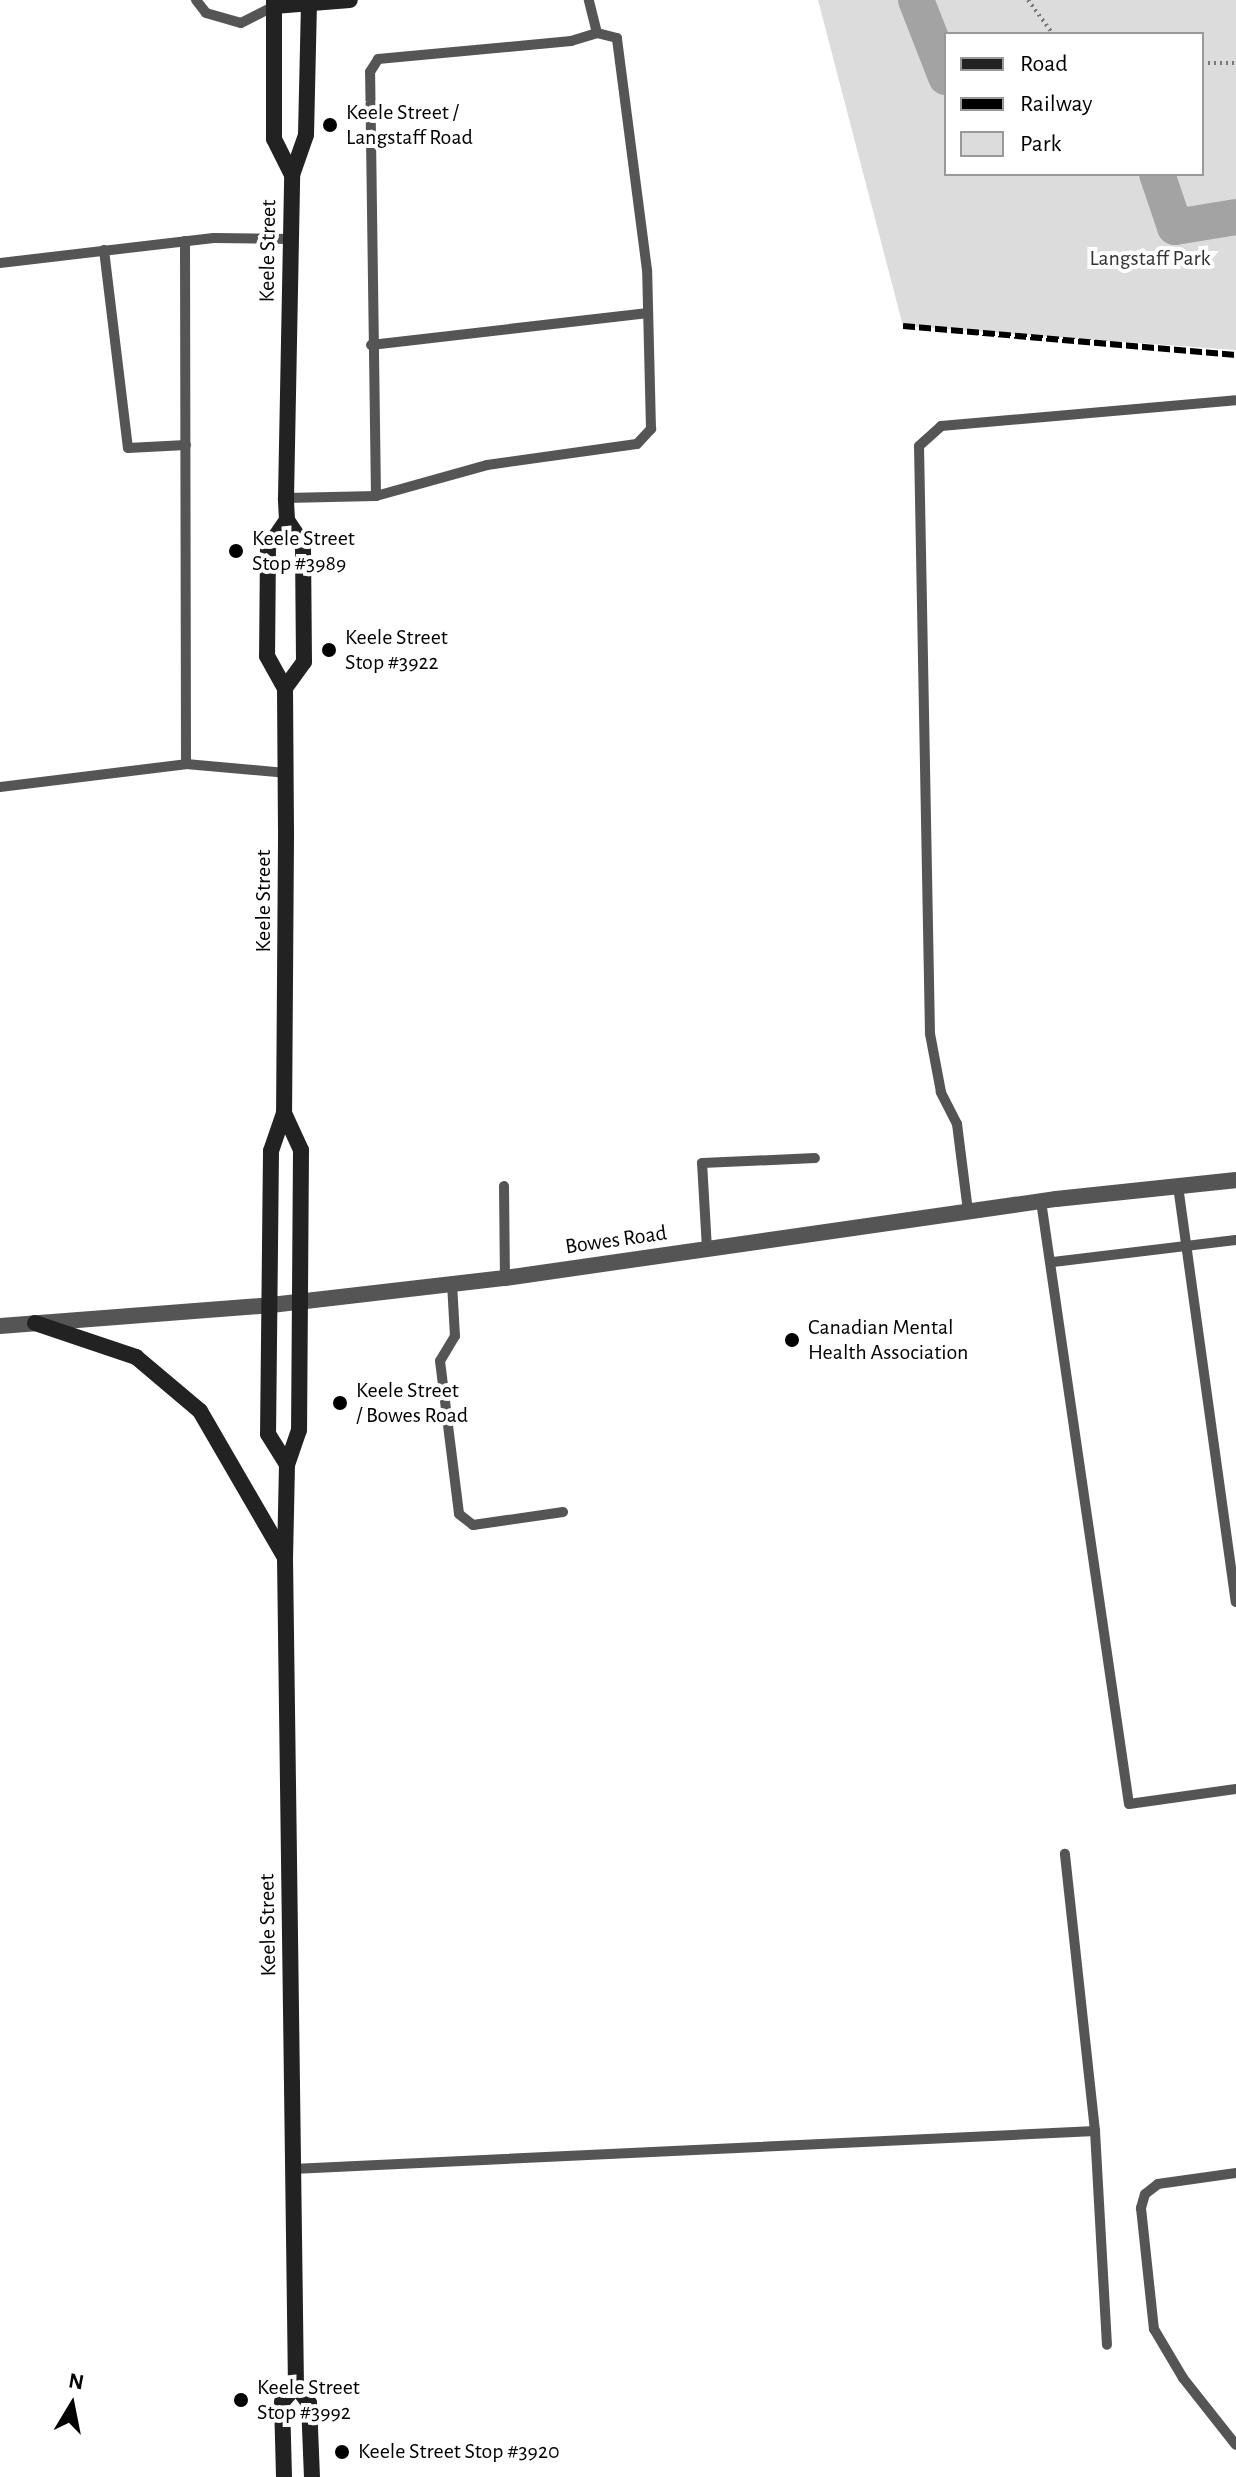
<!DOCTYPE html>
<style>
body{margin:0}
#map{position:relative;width:1236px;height:2477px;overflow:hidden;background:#fff;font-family:"Alegreya Sans",sans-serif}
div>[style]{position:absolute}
.green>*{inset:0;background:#dcdcdc}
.water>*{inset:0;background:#a3a3a3}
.river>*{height:36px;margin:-18px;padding:0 18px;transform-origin:18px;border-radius:18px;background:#a3a3a3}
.path>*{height:4px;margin-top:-2px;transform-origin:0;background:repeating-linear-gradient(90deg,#777 0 2px,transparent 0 6px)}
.service>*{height:10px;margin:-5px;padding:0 5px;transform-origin:5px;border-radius:5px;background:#555}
.minor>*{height:16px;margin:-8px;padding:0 8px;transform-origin:8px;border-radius:8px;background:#555}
.tertiary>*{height:16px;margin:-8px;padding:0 8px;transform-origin:8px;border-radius:8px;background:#555}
.secondary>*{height:16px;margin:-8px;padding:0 8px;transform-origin:8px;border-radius:8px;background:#222}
.rail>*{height:6px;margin-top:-3px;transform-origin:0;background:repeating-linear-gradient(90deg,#000 0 12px,transparent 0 16px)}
.dots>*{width:22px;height:22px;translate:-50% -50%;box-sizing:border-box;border:4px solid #fff;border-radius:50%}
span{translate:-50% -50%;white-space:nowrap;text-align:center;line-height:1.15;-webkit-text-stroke:8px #fff;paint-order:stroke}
.poi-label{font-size:22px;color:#000}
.left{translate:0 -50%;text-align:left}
.street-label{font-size:22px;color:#000}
.park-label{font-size:22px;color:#333}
.legend{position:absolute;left:944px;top:32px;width:260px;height:144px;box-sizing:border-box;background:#fff;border:2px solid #999;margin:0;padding:10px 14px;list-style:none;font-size:24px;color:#000}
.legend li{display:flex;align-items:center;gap:16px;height:40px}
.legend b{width:40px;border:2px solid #999}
.north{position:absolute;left:32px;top:2365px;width:80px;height:80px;-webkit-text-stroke:6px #fff;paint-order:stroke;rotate:10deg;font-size:22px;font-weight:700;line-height:32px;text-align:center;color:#000}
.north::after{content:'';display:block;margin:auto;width:28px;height:36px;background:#000;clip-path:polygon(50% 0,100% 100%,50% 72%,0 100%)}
</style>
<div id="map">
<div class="green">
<i style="clip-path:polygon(evenodd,818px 0,1236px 0,1236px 350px,903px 326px,818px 0,946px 34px,1202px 34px,1202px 174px,946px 174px,946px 34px)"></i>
</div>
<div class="water">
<i style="clip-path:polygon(1236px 206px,1236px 232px,1226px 235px,1200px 223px)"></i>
</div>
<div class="river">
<i style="left:916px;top:0;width:83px;rotate:68.7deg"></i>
<i style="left:1157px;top:174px;width:56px;rotate:71.2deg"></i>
<i style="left:1175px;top:227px;width:62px;rotate:-9.3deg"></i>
</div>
<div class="path">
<i style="left:1028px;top:0;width:42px;rotate:53.7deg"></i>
<i style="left:1202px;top:63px;width:34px"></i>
</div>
<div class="service">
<i style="left:196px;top:0;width:16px;rotate:52deg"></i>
<i style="left:206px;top:13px;width:36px;rotate:16deg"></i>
<i style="left:241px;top:23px;width:37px;rotate:-27deg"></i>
<i style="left:185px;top:241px;width:523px;rotate:89.89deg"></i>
<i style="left:104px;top:250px;width:199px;rotate:83.1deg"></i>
<i style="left:128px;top:448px;width:58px;rotate:-3deg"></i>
<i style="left:0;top:263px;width:215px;rotate:-6.7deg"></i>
<i style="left:214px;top:238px;width:77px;rotate:0.7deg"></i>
<i style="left:371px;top:345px;width:279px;rotate:-6.6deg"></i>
<i style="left:376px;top:496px;width:115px;rotate:-15.6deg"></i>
<i style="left:487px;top:465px;width:151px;rotate:-8deg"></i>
<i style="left:637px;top:444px;width:21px;rotate:-47deg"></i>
<i style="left:651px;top:429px;width:159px;rotate:-91.4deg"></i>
<i style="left:647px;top:270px;width:234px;rotate:-97.4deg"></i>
<i style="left:617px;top:38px;width:21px;rotate:-166deg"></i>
<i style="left:286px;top:498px;width:90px;rotate:-1.3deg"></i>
<i style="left:376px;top:496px;width:424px;rotate:-90.8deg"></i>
<i style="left:370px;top:72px;width:15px;rotate:-58deg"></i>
<i style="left:378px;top:59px;width:194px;rotate:-5.3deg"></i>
<i style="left:571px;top:41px;width:27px;rotate:-17deg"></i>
<i style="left:597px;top:33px;width:34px;rotate:-104deg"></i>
<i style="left:0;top:787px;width:187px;rotate:-7deg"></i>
<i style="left:186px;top:764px;width:100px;rotate:5.1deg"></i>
<i style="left:504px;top:1186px;width:92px;rotate:89.4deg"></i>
<i style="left:1178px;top:1186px;width:420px;rotate:82.1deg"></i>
<i style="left:1041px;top:1201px;width:609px;rotate:81.7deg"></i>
<i style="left:1129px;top:1804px;width:108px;rotate:-8deg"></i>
<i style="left:968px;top:1211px;width:88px;rotate:-97.2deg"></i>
<i style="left:957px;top:1124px;width:36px;rotate:-117deg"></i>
<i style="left:941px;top:1092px;width:59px;rotate:-100.7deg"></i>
<i style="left:930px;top:1034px;width:588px;rotate:-91.07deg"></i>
<i style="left:919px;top:446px;width:30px;rotate:-42deg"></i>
<i style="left:941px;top:426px;width:296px;rotate:-5deg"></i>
<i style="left:707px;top:1249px;width:86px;rotate:-93.3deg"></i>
<i style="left:702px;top:1163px;width:113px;rotate:-2.5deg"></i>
<i style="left:1053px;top:1262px;width:184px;rotate:-6.9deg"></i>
<i style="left:452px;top:1283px;width:53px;rotate:86.8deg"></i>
<i style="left:455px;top:1336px;width:29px;rotate:121deg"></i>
<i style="left:440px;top:1361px;width:154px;rotate:82.9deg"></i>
<i style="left:459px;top:1514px;width:18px;rotate:38deg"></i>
<i style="left:473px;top:1525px;width:91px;rotate:-8.2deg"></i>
<i style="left:1095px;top:2131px;width:214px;rotate:86.8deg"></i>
<i style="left:293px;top:2169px;width:803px;rotate:-2.71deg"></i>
<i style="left:1095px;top:2131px;width:279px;rotate:-96.2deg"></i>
<i style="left:1236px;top:2173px;width:79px;rotate:172deg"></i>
<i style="left:1158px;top:2184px;width:16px;rotate:142deg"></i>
<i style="left:1145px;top:2194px;width:15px;rotate:106deg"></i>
<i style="left:1141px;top:2208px;width:122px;rotate:83.9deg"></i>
<i style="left:1154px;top:2329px;width:57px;rotate:59.4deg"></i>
<i style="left:1183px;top:2378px;width:85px;rotate:51.7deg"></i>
</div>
<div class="minor">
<i style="left:0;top:1326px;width:272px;rotate:-4.4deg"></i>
</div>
<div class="tertiary">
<i style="left:271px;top:1305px;width:236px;rotate:-6.6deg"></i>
<i style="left:505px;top:1278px;width:557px;rotate:-8.16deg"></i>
<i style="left:1056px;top:1199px;width:181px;rotate:-6deg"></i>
</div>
<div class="secondary">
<i style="left:274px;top:0;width:139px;rotate:90deg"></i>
<i style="left:274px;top:139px;width:40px;rotate:63.4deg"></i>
<i style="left:274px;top:6px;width:76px;rotate:-4.5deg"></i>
<i style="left:287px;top:520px;width:33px;rotate:125deg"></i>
<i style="left:268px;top:547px;width:109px;rotate:90.5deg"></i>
<i style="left:267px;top:656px;width:37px;rotate:61deg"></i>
<i style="left:285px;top:688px;width:149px;rotate:89.6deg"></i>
<i style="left:286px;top:837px;width:276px;rotate:90.4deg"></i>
<i style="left:284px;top:1113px;width:40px;rotate:108.9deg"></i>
<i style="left:271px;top:1151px;width:283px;rotate:90.6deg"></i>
<i style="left:268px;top:1434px;width:36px;rotate:58deg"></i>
<i style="left:285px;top:688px;width:32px;rotate:-54deg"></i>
<i style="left:304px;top:662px;width:118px;rotate:-90.5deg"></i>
<i style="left:303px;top:544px;width:29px;rotate:-124deg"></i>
<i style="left:287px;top:520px;width:22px;rotate:-93deg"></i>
<i style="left:286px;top:498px;width:323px;rotate:-88.9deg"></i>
<i style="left:292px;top:175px;width:42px;rotate:-70.7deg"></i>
<i style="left:306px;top:135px;width:135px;rotate:-88.7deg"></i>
<i style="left:284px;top:1113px;width:41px;rotate:65.3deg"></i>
<i style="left:301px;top:1150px;width:280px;rotate:90.4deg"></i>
<i style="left:299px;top:1430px;width:36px;rotate:109deg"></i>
<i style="left:287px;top:1464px;width:94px;rotate:91.2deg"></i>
<i style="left:285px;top:1558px;width:828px;rotate:89.24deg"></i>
<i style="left:296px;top:2386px;width:21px;rotate:53deg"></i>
<i style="left:309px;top:2403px;width:74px;rotate:87.7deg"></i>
<i style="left:35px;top:1323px;width:107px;rotate:18.6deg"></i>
<i style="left:136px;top:1357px;width:84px;rotate:40.2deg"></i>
<i style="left:200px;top:1411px;width:168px;rotate:59.9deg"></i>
<i style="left:284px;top:2477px;width:75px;rotate:-91.5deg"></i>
<i style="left:282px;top:2402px;width:21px;rotate:-49deg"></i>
</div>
<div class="rail">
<i style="left:903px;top:326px;width:334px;rotate:5deg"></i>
</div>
<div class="dots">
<i style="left:330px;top:125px;background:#000"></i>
<i style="left:236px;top:551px;background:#000"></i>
<i style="left:329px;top:650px;background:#000"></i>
<i style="left:792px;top:1340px;background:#000"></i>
<i style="left:340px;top:1403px;background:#000"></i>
<i style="left:241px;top:2400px;background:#000"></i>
<i style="left:342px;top:2452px;background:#000"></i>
</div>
<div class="poi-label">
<span class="left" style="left:346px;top:125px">Keele Street /<br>Langstaff Road</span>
<span class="left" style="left:252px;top:551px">Keele Street<br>Stop #3989</span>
<span class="left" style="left:345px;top:650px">Keele Street<br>Stop #3922</span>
<span class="left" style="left:808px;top:1340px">Canadian Mental<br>Health Association</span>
<span class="left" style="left:356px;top:1403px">Keele Street<br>/ Bowes Road</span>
<span class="left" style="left:257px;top:2400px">Keele Street<br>Stop #3992</span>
<span class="left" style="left:358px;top:2452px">Keele Street Stop #3920</span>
</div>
<div class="street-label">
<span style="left:268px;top:251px;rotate:-89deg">Keele Street</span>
<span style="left:264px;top:901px;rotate:-90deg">Keele Street</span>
<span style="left:616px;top:1240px;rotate:-8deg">Bowes Road</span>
<span style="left:268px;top:1925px;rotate:-91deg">Keele Street</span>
</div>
<div class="park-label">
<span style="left:1150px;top:259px">Langstaff Park</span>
</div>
<ul class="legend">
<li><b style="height:10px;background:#222"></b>Road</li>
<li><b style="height:10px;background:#000"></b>Railway</li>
<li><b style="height:22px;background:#dcdcdc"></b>Park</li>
</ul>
<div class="north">N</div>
</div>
